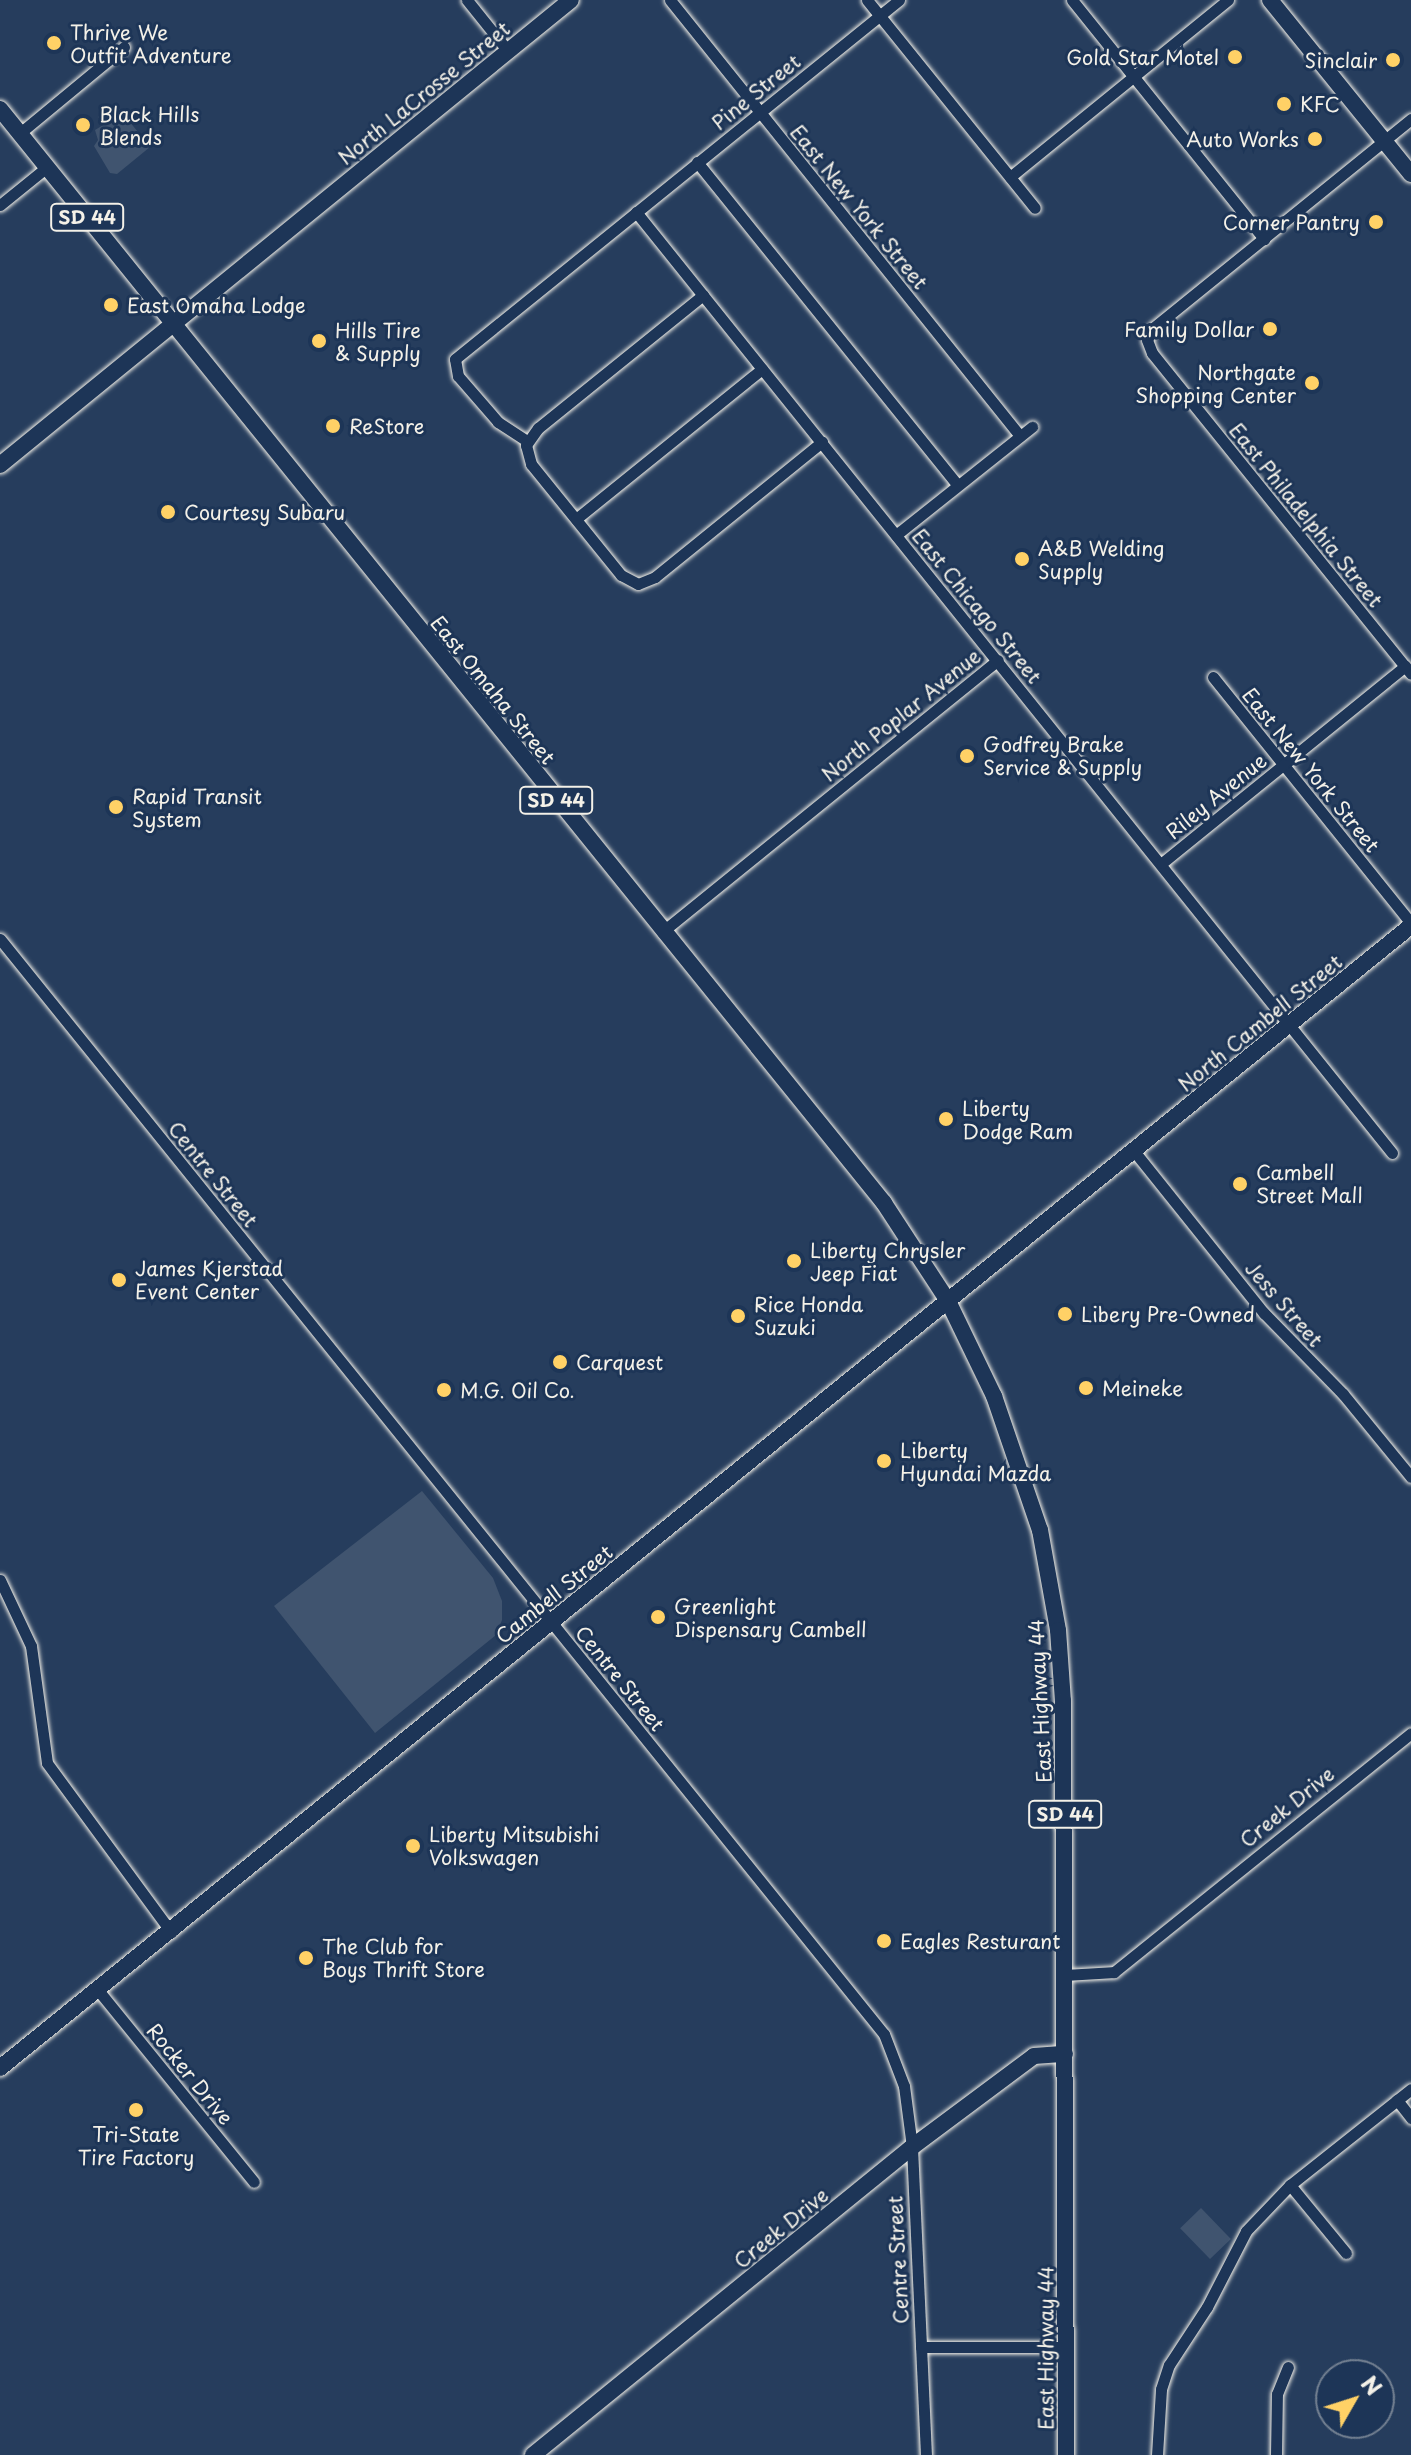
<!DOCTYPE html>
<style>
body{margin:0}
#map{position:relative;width:1411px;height:2455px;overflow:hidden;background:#263d5d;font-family:"Playpen Sans",sans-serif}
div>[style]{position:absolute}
.green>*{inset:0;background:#40546f;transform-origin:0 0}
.roads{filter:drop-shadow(0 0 2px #f4f1e8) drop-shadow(0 0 2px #f4f1e8)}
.street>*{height:11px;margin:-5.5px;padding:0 5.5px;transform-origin:5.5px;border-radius:5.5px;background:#1d3557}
.secondary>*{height:16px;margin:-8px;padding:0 8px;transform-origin:8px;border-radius:8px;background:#1d3557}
.primary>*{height:16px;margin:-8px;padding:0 8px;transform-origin:8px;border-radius:8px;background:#1d3557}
.dots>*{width:22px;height:22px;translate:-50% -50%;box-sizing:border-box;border:4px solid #1d3557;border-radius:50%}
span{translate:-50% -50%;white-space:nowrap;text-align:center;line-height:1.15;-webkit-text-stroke:6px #1d3557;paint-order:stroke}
.shield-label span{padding:2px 6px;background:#1d3557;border:2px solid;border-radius:6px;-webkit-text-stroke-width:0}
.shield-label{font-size:18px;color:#f4f1e8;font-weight:700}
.poi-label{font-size:20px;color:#f4f1e8}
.left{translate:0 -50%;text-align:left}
.right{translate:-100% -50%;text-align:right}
.street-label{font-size:20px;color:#f4f1e8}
.north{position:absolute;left:1315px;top:2359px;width:80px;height:80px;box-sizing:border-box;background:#1d3557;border:2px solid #738091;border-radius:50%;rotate:51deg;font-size:22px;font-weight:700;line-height:32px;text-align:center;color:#f4f1e8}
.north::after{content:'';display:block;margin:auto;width:28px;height:36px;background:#ffd166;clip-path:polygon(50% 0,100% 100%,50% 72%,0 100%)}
</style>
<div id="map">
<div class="green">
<i style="clip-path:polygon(110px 106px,117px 106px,150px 147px,117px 174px,110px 173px,94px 146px,98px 140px,95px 130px,105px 124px,98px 117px)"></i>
<i style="clip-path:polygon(422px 1491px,493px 1578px,502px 1601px,502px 1620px,496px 1635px,375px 1733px,274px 1606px)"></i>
<i style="left:1201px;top:2208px;width:43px;height:29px;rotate:46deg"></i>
</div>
<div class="roads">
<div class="street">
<i style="left:467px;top:0;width:65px;rotate:51.2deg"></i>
<i style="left:670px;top:0;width:559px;rotate:51.24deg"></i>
<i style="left:867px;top:0;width:267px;rotate:51.1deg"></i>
<i style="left:1072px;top:0;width:307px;rotate:51.2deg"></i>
<i style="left:1411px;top:119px;width:332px;rotate:141deg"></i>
<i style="left:1153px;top:328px;width:13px;rotate:117deg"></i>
<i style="left:1147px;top:340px;width:14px;rotate:69deg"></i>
<i style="left:1152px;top:353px;width:412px;rotate:51.1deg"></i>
<i style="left:20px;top:133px;width:135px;rotate:-39.6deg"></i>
<i style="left:697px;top:162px;width:415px;rotate:51.1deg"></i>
<i style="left:1010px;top:177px;width:281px;rotate:-39.1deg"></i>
<i style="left:0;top:205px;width:60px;rotate:-39deg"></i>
<i style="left:636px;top:212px;width:1207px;rotate:51.22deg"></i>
<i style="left:703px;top:295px;width:212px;rotate:141.1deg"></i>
<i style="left:538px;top:428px;width:21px;rotate:125deg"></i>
<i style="left:526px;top:445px;width:20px;rotate:75deg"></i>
<i style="left:531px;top:464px;width:143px;rotate:51deg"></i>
<i style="left:621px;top:575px;width:19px;rotate:28deg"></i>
<i style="left:638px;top:584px;width:18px;rotate:-22deg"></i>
<i style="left:655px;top:577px;width:215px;rotate:-39deg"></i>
<i style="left:527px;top:441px;width:35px;rotate:-147deg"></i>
<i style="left:498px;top:422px;width:61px;rotate:-131deg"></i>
<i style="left:458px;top:376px;width:17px;rotate:-100deg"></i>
<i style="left:455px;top:359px;width:571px;rotate:-38.96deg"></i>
<i style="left:576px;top:519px;width:239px;rotate:-38.9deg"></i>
<i style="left:896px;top:535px;width:174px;rotate:-38.5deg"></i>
<i style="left:1213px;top:677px;width:316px;rotate:51.2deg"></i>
<i style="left:1162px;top:863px;width:313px;rotate:-39deg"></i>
<i style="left:662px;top:932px;width:432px;rotate:-39deg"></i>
<i style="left:0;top:939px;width:1407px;rotate:51.09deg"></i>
<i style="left:884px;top:2034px;width:56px;rotate:69deg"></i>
<i style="left:904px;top:2086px;width:62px;rotate:82.5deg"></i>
<i style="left:912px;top:2147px;width:308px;rotate:87.4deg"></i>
<i style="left:1134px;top:1151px;width:208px;rotate:51.3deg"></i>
<i style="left:1264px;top:1313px;width:113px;rotate:45.7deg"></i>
<i style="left:1343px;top:1394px;width:107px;rotate:50.7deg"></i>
<i style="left:0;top:1580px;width:73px;rotate:64.8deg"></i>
<i style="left:31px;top:1646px;width:118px;rotate:82.2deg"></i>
<i style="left:47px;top:1763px;width:210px;rotate:53.7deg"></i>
<i style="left:1066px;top:1975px;width:48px;rotate:-3.6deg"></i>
<i style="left:1114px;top:1972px;width:381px;rotate:-38.8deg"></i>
<i style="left:98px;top:1990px;width:247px;rotate:50.9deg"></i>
<i style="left:1397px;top:2100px;width:23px;rotate:52deg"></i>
<i style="left:1290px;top:2185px;width:88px;rotate:50.5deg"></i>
<i style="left:921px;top:2347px;width:145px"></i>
<i style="left:1157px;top:2455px;width:66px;rotate:-86.5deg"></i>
<i style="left:1161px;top:2389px;width:25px;rotate:-72deg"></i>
<i style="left:1169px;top:2365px;width:69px;rotate:-56.8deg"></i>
<i style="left:1207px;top:2307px;width:85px;rotate:-62.8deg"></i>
<i style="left:1246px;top:2231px;width:64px;rotate:-46.3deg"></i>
<i style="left:1290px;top:2185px;width:154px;rotate:-38.4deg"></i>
<i style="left:1276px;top:2455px;width:61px;rotate:-89.1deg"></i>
<i style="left:1277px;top:2394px;width:29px;rotate:-68deg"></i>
</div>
<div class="secondary">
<i style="left:0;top:465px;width:736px;rotate:-39.16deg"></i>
<i style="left:533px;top:2455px;width:488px;rotate:-39.1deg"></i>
<i style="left:912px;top:2147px;width:152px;rotate:-36.7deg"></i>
<i style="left:1034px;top:2056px;width:31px;rotate:-4deg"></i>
</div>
<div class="primary">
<i style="left:1270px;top:0;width:224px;rotate:51deg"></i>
<i style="left:0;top:109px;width:1407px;rotate:51.06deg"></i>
<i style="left:884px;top:1203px;width:117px;rotate:56.9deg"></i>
<i style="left:948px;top:1301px;width:106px;rotate:64.2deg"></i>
<i style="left:994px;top:1396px;width:142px;rotate:71.1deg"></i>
<i style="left:1040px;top:1530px;width:102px;rotate:79.8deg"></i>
<i style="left:1058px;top:1630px;width:71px;rotate:86deg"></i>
<i style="left:1063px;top:1701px;width:754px;rotate:89.77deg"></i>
<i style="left:0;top:2068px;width:1815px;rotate:-38.99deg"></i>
</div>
</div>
<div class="dots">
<i style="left:54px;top:43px;background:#ffd166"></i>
<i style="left:1235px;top:57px;background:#ffd166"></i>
<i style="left:1393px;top:60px;background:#ffd166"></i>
<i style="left:1284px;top:104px;background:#ffd166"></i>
<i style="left:83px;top:125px;background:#ffd166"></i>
<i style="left:1315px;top:139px;background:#ffd166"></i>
<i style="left:1376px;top:222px;background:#ffd166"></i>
<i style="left:111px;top:305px;background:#ffd166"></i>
<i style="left:1270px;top:329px;background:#ffd166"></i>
<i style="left:319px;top:341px;background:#ffd166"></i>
<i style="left:1312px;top:383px;background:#ffd166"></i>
<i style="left:333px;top:426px;background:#ffd166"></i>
<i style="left:168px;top:512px;background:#ffd166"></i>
<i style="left:1022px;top:559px;background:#ffd166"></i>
<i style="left:967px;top:756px;background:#ffd166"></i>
<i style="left:116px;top:807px;background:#ffd166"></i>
<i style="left:946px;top:1119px;background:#ffd166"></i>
<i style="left:1240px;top:1184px;background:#ffd166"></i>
<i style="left:794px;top:1261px;background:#ffd166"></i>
<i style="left:119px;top:1280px;background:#ffd166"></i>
<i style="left:1065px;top:1314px;background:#ffd166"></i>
<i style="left:738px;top:1316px;background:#ffd166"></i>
<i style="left:560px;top:1362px;background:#ffd166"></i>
<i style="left:1086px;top:1388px;background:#ffd166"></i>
<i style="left:444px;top:1390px;background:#ffd166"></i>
<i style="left:884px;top:1461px;background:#ffd166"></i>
<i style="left:658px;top:1617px;background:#ffd166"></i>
<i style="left:413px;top:1846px;background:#ffd166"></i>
<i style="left:884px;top:1941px;background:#ffd166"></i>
<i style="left:306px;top:1958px;background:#ffd166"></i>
<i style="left:136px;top:2110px;background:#ffd166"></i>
</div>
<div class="shield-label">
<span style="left:87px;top:217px">SD 44</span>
<span style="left:556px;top:800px">SD 44</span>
<span style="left:1065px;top:1814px">SD 44</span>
</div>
<div class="poi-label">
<span class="left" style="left:70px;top:44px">Thrive We<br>Outfit Adventure</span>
<span class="right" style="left:1219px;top:57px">Gold Star Motel</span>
<span class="right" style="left:1377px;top:60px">Sinclair</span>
<span class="left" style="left:1300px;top:104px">KFC</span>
<span class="left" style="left:99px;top:126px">Black Hills<br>Blends</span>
<span class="right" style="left:1299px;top:139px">Auto Works</span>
<span class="right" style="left:1360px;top:222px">Corner Pantry</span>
<span class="left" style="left:127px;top:305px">East Omaha Lodge</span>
<span class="right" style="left:1254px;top:329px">Family Dollar</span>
<span class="left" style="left:335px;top:342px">Hills Tire<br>&amp; Supply</span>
<span class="right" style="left:1296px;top:384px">Northgate<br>Shopping Center</span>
<span class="left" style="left:349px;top:426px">ReStore</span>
<span class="left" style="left:184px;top:512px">Courtesy Subaru</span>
<span class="left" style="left:1038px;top:560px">A&amp;B Welding<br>Supply</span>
<span class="left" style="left:983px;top:756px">Godfrey Brake<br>Service &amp; Supply</span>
<span class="left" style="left:132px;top:808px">Rapid Transit<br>System</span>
<span class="left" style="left:962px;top:1120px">Liberty<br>Dodge Ram</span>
<span class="left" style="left:1256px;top:1184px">Cambell<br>Street Mall</span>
<span class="left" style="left:810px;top:1262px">Liberty Chrysler<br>Jeep Fiat</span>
<span class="left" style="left:135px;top:1280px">James Kjerstad<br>Event Center</span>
<span class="left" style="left:754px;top:1316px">Rice Honda<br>Suzuki</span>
<span class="left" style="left:1081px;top:1314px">Libery Pre-Owned</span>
<span class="left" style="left:576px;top:1362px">Carquest</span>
<span class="left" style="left:1102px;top:1388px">Meineke</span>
<span class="left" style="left:460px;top:1390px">M.G. Oil Co.</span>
<span class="left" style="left:900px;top:1462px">Liberty<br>Hyundai Mazda</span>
<span class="left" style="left:674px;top:1618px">Greenlight<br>Dispensary Cambell</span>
<span class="left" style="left:429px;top:1846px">Liberty Mitsubishi<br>Volkswagen</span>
<span class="left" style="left:900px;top:1941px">Eagles Resturant</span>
<span class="left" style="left:322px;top:1958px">The Club for<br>Boys Thrift Store</span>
<span style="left:136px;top:2146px">Tri-State<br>Tire Factory</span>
</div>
<div class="street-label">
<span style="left:756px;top:92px;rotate:-39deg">Pine Street</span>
<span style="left:424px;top:93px;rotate:-39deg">North LaCrosse Street</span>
<span style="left:859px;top:207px;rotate:51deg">East New York Street</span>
<span style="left:1306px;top:515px;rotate:51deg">East Philadelphia Street</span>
<span style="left:977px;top:606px;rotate:51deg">East Chicago Street</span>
<span style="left:493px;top:690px;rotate:51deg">East Omaha Street</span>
<span style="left:901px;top:715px;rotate:-39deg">North Poplar Avenue</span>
<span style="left:1311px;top:770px;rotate:51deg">East New York Street</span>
<span style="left:1216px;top:796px;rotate:-39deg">Riley Avenue</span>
<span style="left:1260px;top:1023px;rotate:-39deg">North Cambell Street</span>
<span style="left:213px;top:1174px;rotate:51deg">Centre Street</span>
<span style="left:1284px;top:1304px;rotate:49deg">Jess Street</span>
<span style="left:554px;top:1594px;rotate:-39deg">Cambell Street</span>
<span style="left:620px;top:1678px;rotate:51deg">Centre Street</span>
<span style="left:1040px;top:1701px;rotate:-93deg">East Highway 44</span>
<span style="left:1287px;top:1807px;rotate:-39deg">Creek Drive</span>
<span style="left:190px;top:2074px;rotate:51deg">Rocker Drive</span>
<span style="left:781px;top:2228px;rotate:-39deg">Creek Drive</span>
<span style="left:898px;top:2260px;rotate:-93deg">Centre Street</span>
<span style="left:1046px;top:2348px;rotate:-90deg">East Highway 44</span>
</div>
<div class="north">N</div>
</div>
